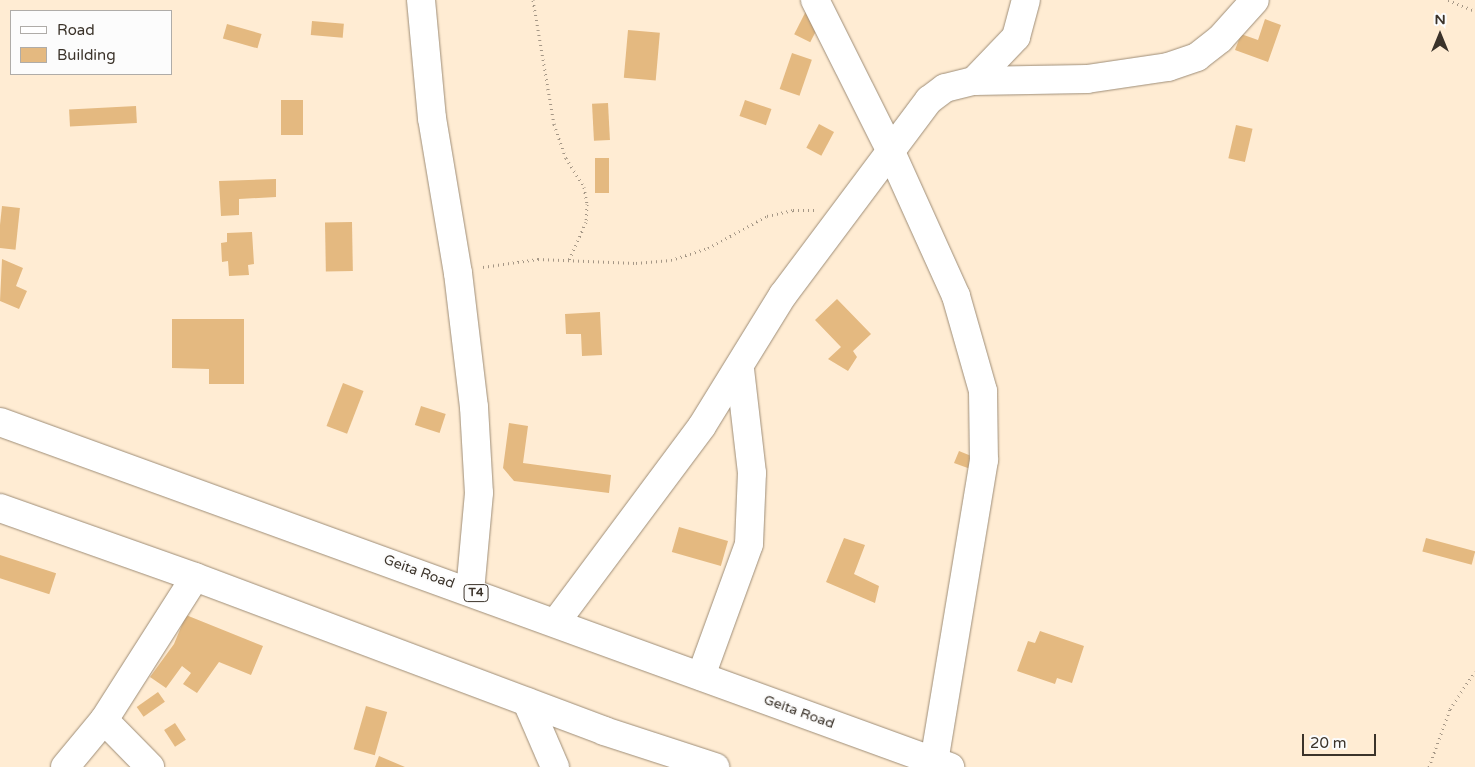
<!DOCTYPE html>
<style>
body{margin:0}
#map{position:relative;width:1475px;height:767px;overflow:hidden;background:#ffecd3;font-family:"Varela Round",sans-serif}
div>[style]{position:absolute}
.building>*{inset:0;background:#e4b980;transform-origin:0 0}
.path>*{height:3px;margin-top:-1.5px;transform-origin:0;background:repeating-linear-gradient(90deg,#a59786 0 1px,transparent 0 5px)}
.roads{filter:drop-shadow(0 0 1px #9e8d77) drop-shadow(0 0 1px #9e8d77)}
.minor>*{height:28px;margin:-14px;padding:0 14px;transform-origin:14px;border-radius:14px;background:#fff}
.trunk>*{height:28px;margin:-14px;padding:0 14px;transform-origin:14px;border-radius:14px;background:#fff}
span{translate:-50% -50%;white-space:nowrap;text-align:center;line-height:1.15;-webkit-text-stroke:4px #fcfcfc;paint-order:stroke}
.shield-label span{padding:1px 4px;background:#fcfcfc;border:1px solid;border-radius:4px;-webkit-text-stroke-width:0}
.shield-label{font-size:12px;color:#3b332a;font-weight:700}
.street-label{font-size:14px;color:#3b332a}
.legend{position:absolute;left:10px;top:10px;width:162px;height:65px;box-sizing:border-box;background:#fcfcfc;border:1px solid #afaca8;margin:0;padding:6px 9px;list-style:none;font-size:15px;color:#3b332a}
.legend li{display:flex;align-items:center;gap:10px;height:25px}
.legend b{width:25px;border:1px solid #afaca8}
.north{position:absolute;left:1415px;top:10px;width:50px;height:50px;-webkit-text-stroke:4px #fcfcfc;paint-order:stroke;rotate:0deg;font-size:14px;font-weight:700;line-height:20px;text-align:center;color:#3b332a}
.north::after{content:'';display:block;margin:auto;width:18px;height:22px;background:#3b332a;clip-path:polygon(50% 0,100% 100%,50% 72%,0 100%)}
.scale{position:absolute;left:1302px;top:734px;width:74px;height:22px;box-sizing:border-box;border:2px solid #3b332a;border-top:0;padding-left:6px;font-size:15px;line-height:18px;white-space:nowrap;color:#3b332a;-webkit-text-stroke:4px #fcfcfc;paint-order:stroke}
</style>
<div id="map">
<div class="building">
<i style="left:806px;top:11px;width:18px;height:26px;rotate:27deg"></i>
<i style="clip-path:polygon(1265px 19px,1281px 25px,1268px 62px,1235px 50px,1241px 34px,1258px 40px)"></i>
<i style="left:312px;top:21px;width:32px;height:14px;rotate:5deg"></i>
<i style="left:227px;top:24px;width:36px;height:15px;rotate:16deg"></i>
<i style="left:628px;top:30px;width:32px;height:48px;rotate:5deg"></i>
<i style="left:792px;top:53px;width:21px;height:38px;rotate:19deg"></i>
<i style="left:281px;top:100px;width:22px;height:35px"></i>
<i style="left:745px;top:100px;width:28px;height:17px;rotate:19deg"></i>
<i style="left:608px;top:103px;width:37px;height:16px;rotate:87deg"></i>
<i style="left:136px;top:106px;width:17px;height:67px;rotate:87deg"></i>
<i style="left:819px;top:124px;width:17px;height:27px;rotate:28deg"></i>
<i style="left:1236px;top:125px;width:17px;height:34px;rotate:13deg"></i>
<i style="left:595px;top:158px;width:14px;height:35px"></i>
<i style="clip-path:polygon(276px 179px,276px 197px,239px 199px,239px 215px,221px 216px,219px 181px)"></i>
<i style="left:2px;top:206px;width:18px;height:42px;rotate:6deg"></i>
<i style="left:352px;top:222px;width:49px;height:27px;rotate:89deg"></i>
<i style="clip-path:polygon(252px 232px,254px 264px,248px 265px,249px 275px,229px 276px,228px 261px,222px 262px,221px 243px,227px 242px,227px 233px)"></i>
<i style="clip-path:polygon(2px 259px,23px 268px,16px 286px,27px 291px,19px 309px,0 301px)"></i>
<i style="clip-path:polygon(837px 299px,871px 334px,853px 351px,857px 357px,848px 371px,828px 359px,841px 347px,815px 320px)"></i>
<i style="clip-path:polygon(600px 312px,602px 355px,582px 356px,581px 334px,566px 334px,565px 314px)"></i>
<i style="clip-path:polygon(172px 319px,244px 319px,244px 384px,209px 384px,209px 369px,172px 368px)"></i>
<i style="left:343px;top:383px;width:22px;height:46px;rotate:21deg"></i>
<i style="left:421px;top:406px;width:26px;height:20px;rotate:18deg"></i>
<i style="clip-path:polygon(509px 423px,528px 426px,523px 463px,611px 475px,609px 493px,514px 481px,503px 468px)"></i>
<i style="clip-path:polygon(959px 451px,986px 462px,976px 471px,954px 463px)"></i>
<i style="left:679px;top:527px;width:51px;height:26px;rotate:16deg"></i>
<i style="clip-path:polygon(844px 538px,865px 545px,854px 574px,879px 586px,875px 603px,826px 582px)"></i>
<i style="left:1426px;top:538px;width:51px;height:14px;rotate:15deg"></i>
<i style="left:0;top:555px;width:59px;height:22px;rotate:18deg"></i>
<i style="clip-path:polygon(186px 615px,263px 646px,251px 675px,219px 662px,197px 693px,183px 684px,191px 673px,182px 666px,166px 688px,150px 677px,174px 644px)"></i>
<i style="clip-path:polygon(1040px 631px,1084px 646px,1072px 683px,1057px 678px,1055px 684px,1017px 671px,1028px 641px,1035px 643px)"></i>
<i style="left:158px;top:692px;width:12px;height:26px;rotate:55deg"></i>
<i style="left:366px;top:706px;width:22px;height:45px;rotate:16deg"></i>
<i style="left:175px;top:723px;width:20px;height:13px;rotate:57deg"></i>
<i style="clip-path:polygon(379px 756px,405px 767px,375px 767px)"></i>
</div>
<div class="path">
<i style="left:533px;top:0;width:126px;rotate:80.4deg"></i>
<i style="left:554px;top:124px;width:36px;rotate:71deg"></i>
<i style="left:566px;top:158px;width:34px;rotate:58deg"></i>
<i style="left:584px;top:187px;width:17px;rotate:80deg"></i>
<i style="left:587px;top:204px;width:18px;rotate:93deg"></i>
<i style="left:586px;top:222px;width:42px;rotate:114.1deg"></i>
<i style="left:1448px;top:0;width:29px;rotate:22deg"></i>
<i style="left:483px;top:267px;width:56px;rotate:-8.3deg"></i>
<i style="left:538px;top:259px;width:98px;rotate:2.3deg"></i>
<i style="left:636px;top:263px;width:35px;rotate:-5deg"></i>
<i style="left:671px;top:260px;width:39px;rotate:-18deg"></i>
<i style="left:708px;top:248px;width:67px;rotate:-28.5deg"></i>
<i style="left:767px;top:216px;width:27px;rotate:-13deg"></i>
<i style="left:793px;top:210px;width:22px"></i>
<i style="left:1429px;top:767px;width:62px;rotate:-70.1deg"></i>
<i style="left:1450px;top:709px;width:45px;rotate:-56.7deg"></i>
</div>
<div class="roads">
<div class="minor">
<i style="left:421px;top:0;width:119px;rotate:84.7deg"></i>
<i style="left:432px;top:118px;width:157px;rotate:80.5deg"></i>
<i style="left:458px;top:273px;width:135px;rotate:83.2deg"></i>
<i style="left:474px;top:407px;width:86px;rotate:86.7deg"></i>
<i style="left:479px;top:493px;width:98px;rotate:95.2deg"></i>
<i style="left:815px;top:0;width:170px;rotate:63.4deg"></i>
<i style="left:891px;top:152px;width:158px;rotate:65.7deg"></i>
<i style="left:956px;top:296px;width:99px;rotate:74.1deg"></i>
<i style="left:983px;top:391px;width:69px;rotate:89.2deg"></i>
<i style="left:984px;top:460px;width:305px;rotate:99.4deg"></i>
<i style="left:974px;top:81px;width:61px;rotate:-46.3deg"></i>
<i style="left:1016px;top:37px;width:38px;rotate:-75deg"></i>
<i style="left:0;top:508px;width:207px;rotate:19.5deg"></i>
<i style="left:195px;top:577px;width:437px;rotate:20.6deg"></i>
<i style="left:604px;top:731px;width:117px;rotate:18deg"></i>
<i style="left:556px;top:622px;width:244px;rotate:-53.3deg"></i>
<i style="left:702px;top:426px;width:154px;rotate:-58.3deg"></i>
<i style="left:783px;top:295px;width:244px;rotate:-53.2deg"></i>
<i style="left:929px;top:100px;width:20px;rotate:-37deg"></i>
<i style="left:945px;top:88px;width:30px;rotate:-14deg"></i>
<i style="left:974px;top:81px;width:113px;rotate:-1deg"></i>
<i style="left:1087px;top:79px;width:82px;rotate:-8.4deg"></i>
<i style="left:1168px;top:67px;width:31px;rotate:-19deg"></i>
<i style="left:1197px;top:57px;width:29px;rotate:-38deg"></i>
<i style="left:1220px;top:39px;width:52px;rotate:-48.1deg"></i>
<i style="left:701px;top:676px;width:140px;rotate:-70deg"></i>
<i style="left:749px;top:544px;width:71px;rotate:-87.6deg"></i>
<i style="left:752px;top:473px;width:105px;rotate:-96.6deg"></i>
<i style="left:527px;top:702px;width:71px;rotate:66.7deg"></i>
<i style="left:104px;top:720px;width:66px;rotate:45.6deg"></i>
<i style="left:65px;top:767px;width:61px;rotate:-50.3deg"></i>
<i style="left:104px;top:720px;width:169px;rotate:-57.5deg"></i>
</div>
<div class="trunk">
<i style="left:0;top:422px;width:1011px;rotate:19.96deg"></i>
</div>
</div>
<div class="shield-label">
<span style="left:476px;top:593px">T4</span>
</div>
<div class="street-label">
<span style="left:419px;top:572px;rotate:20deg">Geita Road</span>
<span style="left:799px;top:712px;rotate:20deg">Geita Road</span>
</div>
<ul class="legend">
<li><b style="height:6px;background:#fff"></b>Road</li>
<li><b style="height:14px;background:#e4b980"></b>Building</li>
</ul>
<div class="north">N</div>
<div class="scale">20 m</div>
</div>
